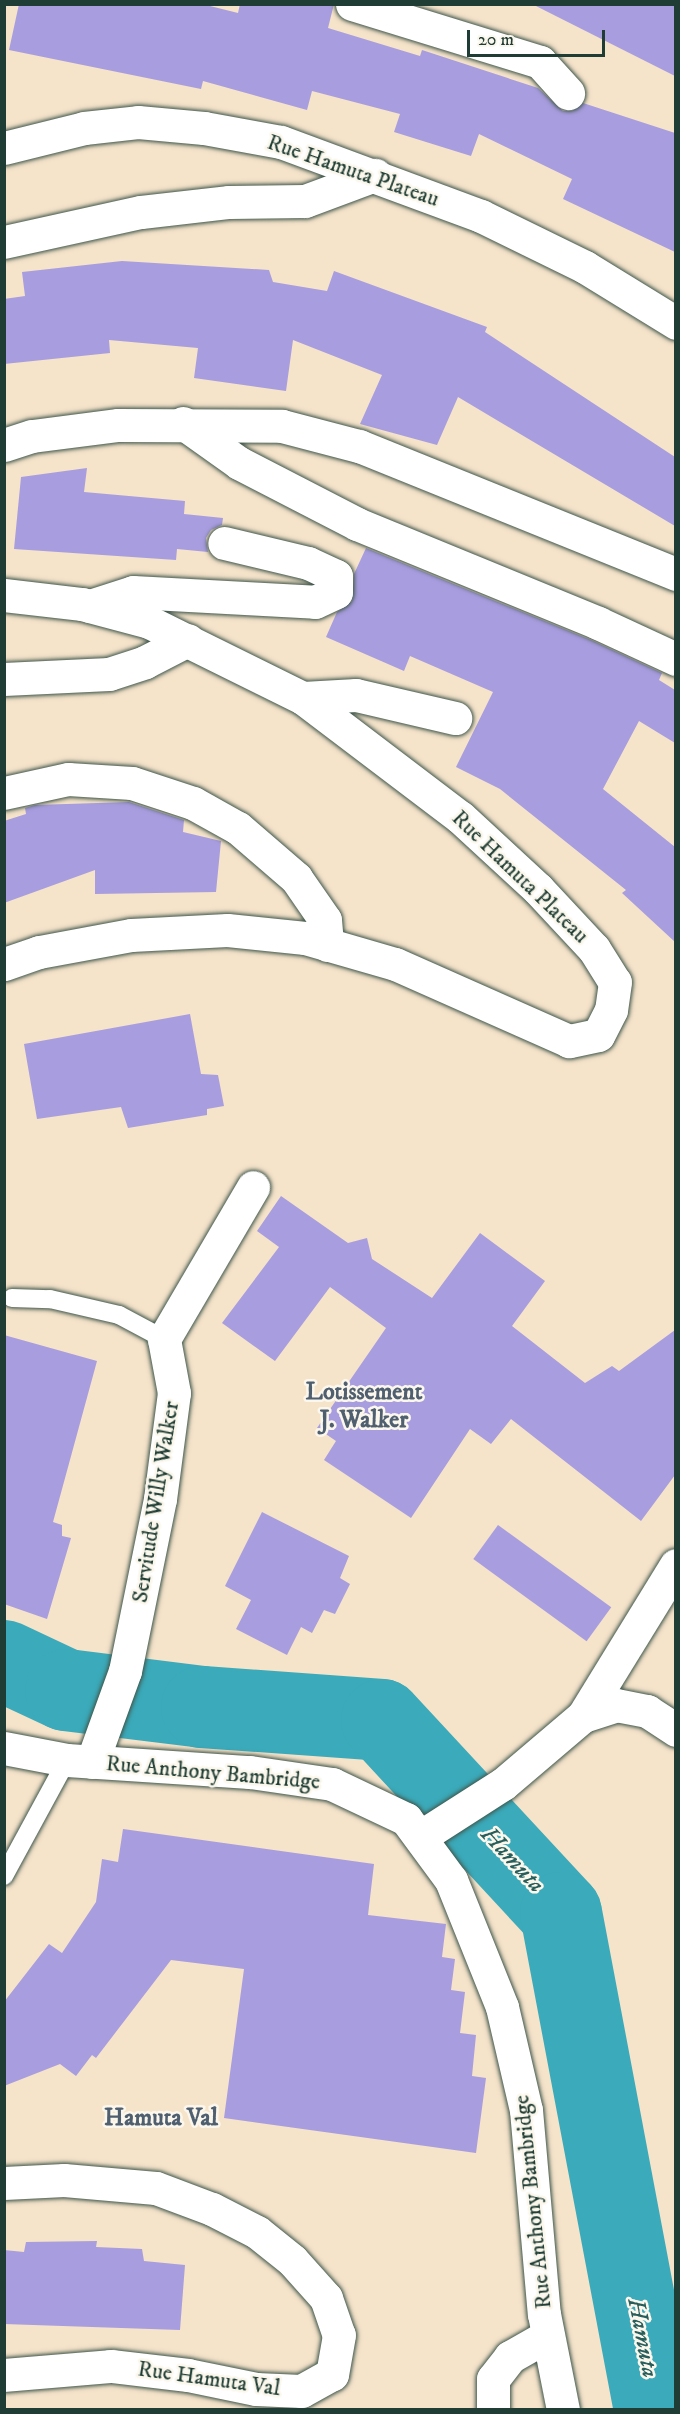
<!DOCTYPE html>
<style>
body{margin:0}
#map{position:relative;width:680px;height:2414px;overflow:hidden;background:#f5e3ca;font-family:"IM FELL DW Pica",serif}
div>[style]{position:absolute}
.river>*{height:82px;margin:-41px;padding:0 41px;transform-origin:41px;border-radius:41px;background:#3baaba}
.building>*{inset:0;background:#a89ddf;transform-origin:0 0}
.roads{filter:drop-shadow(0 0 2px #3f564a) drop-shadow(0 0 2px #3f564a)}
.lane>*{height:18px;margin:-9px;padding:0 9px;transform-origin:9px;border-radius:9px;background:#fff}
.street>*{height:33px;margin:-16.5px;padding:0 16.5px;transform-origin:16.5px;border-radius:16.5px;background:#fff}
.secondary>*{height:33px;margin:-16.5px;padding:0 16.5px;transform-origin:16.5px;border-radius:16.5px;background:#fff}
span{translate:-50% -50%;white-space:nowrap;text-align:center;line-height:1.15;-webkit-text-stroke:5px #fbf7ec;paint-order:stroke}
.street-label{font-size:22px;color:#1f3d34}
.neighbourhood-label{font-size:24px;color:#4f5f70;font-weight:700}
.water-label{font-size:24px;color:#275e5c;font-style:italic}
.frame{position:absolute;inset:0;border:6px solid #1f3d34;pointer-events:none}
.scale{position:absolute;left:467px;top:30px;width:138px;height:27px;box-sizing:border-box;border:3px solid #1f3d34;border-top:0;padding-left:8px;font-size:18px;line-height:21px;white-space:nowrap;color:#1f3d34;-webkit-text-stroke:4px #fbf7ec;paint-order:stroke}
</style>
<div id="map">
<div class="river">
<i style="left:4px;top:1661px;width:68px;rotate:25.1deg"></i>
<i style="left:66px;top:1690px;width:137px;rotate:7.1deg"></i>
<i style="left:202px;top:1707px;width:180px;rotate:4.1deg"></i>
<i style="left:382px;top:1720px;width:263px;rotate:47.2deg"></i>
<i style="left:561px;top:1913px;width:506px;rotate:79.29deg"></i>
</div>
<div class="building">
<i style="clip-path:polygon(19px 4px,202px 4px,238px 13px,240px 4px,334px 4px,328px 28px,420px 56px,422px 50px,538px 88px,563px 111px,572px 111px,583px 103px,675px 133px,675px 252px,563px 199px,572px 179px,479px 134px,471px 156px,394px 132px,400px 114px,312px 91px,307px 110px,203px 81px,201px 89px,9px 50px)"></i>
<i style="clip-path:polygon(532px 4px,675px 4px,675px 76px)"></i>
<i style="clip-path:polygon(122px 261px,269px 270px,273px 282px,327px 291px,334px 271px,487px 327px,485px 332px,675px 457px,675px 526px,458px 397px,437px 445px,360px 424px,382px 375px,293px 340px,286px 391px,194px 378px,198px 348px,109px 340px,110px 353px,4px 364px,4px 299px,25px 296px,22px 272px)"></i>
<i style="clip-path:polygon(87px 468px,84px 492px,185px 501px,184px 514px,223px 518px,222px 525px,211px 530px,206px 538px,208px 552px,177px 549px,176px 560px,14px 549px,21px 477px)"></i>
<i style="clip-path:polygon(366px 548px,591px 640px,662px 673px,659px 680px,675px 690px,675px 743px,639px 721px,603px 789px,675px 847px,675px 942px,622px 893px,626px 890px,500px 789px,456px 767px,493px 692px,410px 656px,404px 671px,326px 637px,337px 612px,352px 601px,354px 574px)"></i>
<i style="clip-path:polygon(129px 802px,184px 820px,183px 832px,221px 841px,216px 892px,95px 894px,95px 870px,4px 903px,4px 821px,26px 814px,25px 808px,35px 805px)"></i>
<i style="clip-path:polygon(190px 1014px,201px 1074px,218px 1075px,224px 1106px,207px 1109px,207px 1115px,128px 1128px,121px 1107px,37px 1119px,24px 1044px)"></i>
<i style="clip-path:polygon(281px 1196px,348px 1243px,367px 1238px,372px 1259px,432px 1298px,480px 1233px,545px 1281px,512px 1326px,585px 1383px,612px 1366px,619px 1371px,675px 1330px,675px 1475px,641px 1521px,511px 1419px,491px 1444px,470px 1429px,411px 1518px,324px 1460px,336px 1441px,317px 1428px,386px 1328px,330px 1287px,275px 1361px,222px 1323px,279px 1247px,257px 1231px)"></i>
<i style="clip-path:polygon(4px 1335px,97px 1361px,53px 1522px,62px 1525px,62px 1536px,71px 1538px,47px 1619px,4px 1604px)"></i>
<i style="clip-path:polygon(262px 1512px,349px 1556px,340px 1578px,350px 1584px,335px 1614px,324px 1610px,312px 1633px,301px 1627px,287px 1655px,236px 1629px,251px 1600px,225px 1586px)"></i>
<i style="left:498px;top:1525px;width:140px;height:42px;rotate:36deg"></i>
<i style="clip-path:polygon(123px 1829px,374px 1864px,368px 1915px,446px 1924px,442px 1957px,455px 1959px,451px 1990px,465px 1992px,460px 2033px,476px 2035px,472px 2076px,486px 2078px,476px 2153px,224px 2118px,244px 1969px,171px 1960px,96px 2058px,92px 2055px,76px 2076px,60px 2064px,4px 2086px,4px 2002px,49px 1944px,62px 1953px,96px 1902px,102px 1859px,118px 1862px)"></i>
<i style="clip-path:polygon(97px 2241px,96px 2247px,142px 2249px,144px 2261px,185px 2265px,180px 2330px,4px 2324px,4px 2250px,24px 2252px,26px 2242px)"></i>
</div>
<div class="roads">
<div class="lane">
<i style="left:12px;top:1298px;width:38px;rotate:2deg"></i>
<i style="left:50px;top:1299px;width:71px;rotate:13.1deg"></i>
<i style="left:119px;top:1315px;width:51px;rotate:28.1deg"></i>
<i style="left:4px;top:1876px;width:132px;rotate:-61.5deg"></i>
</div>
<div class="street">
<i style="left:352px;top:4px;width:197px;rotate:17.1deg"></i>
<i style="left:540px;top:62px;width:42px;rotate:47.9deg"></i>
<i style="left:4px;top:148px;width:82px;rotate:-14deg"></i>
<i style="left:84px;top:128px;width:54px;rotate:-6.3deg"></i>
<i style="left:138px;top:122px;width:66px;rotate:5.2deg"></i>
<i style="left:204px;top:128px;width:78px;rotate:10.3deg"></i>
<i style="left:281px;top:142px;width:213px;rotate:20.3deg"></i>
<i style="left:481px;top:216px;width:116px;rotate:26.1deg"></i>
<i style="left:585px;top:267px;width:107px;rotate:31.6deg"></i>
<i style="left:4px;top:242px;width:140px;rotate:-12.4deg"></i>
<i style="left:141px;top:212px;width:89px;rotate:-6.5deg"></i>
<i style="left:229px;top:202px;width:76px;rotate:-0.8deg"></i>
<i style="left:305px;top:201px;width:75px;rotate:-20.4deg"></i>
<i style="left:183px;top:423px;width:69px;rotate:35.5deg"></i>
<i style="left:239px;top:463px;width:133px;rotate:27.3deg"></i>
<i style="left:357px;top:524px;width:261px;rotate:22.3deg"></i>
<i style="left:598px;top:623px;width:86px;rotate:24.8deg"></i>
<i style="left:4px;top:445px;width:29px;rotate:-18deg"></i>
<i style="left:32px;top:436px;width:87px;rotate:-7.3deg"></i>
<i style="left:118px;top:425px;width:164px;rotate:0.3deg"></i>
<i style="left:282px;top:426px;width:80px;rotate:14.6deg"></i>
<i style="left:359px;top:446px;width:342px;rotate:22deg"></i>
<i style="left:4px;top:595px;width:79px;rotate:6.6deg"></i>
<i style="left:82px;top:604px;width:69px;rotate:15deg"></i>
<i style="left:149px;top:622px;width:172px;rotate:26.3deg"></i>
<i style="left:303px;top:698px;width:197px;rotate:37.2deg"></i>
<i style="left:460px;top:817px;width:106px;rotate:42.7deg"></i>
<i style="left:538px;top:889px;width:82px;rotate:47deg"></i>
<i style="left:594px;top:949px;width:39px;rotate:58deg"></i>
<i style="left:615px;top:982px;width:28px;rotate:98deg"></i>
<i style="left:611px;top:1010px;width:28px;rotate:117deg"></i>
<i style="left:598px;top:1035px;width:30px;rotate:168deg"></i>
<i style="left:569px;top:1041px;width:190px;rotate:-156.1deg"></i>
<i style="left:395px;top:964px;width:94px;rotate:-163.9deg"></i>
<i style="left:305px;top:938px;width:78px;rotate:-174.1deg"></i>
<i style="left:227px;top:930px;width:96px;rotate:177deg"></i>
<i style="left:131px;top:935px;width:94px;rotate:169.5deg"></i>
<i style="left:39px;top:952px;width:37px;rotate:161deg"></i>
<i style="left:90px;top:606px;width:45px;rotate:-18deg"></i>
<i style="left:133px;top:592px;width:182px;rotate:3.1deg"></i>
<i style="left:315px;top:602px;width:23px;rotate:-25deg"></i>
<i style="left:336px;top:592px;width:16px;rotate:-90deg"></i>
<i style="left:336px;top:576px;width:31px;rotate:-155deg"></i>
<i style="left:308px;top:563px;width:86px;rotate:-166.6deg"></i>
<i style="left:4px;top:679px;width:105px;rotate:-2.7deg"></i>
<i style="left:109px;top:674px;width:38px;rotate:-18deg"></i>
<i style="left:145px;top:662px;width:48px;rotate:-27.1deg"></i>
<i style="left:303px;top:698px;width:53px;rotate:-3.2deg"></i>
<i style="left:356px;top:695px;width:102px;rotate:13.1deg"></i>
<i style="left:4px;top:793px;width:66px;rotate:-12.3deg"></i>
<i style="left:68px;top:779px;width:64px;rotate:3.6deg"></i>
<i style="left:132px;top:783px;width:64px;rotate:18.2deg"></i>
<i style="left:193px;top:803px;width:51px;rotate:29.1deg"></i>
<i style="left:238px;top:828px;width:77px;rotate:40.8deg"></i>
<i style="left:296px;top:878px;width:51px;rotate:55.4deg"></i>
<i style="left:325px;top:920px;width:25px;rotate:85deg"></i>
<i style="left:583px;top:1716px;width:177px;rotate:-58.4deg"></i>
<i style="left:92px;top:1762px;width:97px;rotate:-70.1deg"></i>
<i style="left:125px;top:1671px;width:176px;rotate:-78.5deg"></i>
<i style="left:160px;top:1499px;width:107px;rotate:-82.5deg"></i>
<i style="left:174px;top:1393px;width:55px;rotate:-100.5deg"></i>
<i style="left:164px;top:1339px;width:176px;rotate:-59.6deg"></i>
<i style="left:420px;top:1837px;width:98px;rotate:-32.6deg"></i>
<i style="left:503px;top:1784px;width:105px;rotate:-40.4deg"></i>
<i style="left:583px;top:1716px;width:35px;rotate:-18deg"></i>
<i style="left:616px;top:1705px;width:32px;rotate:11deg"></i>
<i style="left:647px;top:1711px;width:35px;rotate:33deg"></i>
<i style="left:4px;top:2183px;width:60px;rotate:-2.9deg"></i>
<i style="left:64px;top:2180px;width:92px;rotate:5deg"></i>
<i style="left:156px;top:2188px;width:60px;rotate:20.6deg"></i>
<i style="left:212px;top:2209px;width:51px;rotate:27.1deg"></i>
<i style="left:257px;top:2232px;width:45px;rotate:38.7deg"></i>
<i style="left:292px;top:2260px;width:51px;rotate:48.2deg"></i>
<i style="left:326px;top:2298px;width:39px;rotate:71deg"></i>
<i style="left:339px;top:2335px;width:40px;rotate:100deg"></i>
<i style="left:332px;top:2374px;width:35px;rotate:151deg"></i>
<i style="left:301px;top:2391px;width:45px;rotate:-177.5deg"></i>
<i style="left:256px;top:2389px;width:69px;rotate:-168.4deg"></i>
<i style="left:188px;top:2375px;width:78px;rotate:-173.3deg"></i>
<i style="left:111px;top:2366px;width:107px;rotate:175.2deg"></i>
<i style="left:493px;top:2410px;width:31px;rotate:-90deg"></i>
<i style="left:493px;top:2379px;width:28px;rotate:-52deg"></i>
<i style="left:510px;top:2357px;width:43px;rotate:-29.6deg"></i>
</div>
<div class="secondary">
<i style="left:4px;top:1748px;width:64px;rotate:10.8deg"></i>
<i style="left:67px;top:1760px;width:183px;rotate:3.8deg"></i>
<i style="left:250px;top:1772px;width:83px;rotate:8.3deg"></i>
<i style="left:332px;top:1784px;width:82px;rotate:25.3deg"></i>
<i style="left:406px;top:1819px;width:76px;rotate:53.6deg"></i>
<i style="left:451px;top:1880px;width:137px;rotate:68.1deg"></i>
<i style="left:502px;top:2007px;width:106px;rotate:76.9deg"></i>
<i style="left:526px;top:2110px;width:205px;rotate:85deg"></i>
<i style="left:544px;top:2314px;width:98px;rotate:78.8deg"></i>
</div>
</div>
<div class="street-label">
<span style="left:353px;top:171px;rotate:19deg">Rue Hamuta Plateau</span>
<span style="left:520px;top:877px;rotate:44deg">Rue Hamuta Plateau</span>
<span style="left:156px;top:1502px;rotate:-81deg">Servitude Willy Walker</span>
<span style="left:213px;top:1773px;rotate:5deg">Rue Anthony Bambridge</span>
<span style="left:533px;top:2202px;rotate:-96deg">Rue Anthony Bambridge</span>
<span style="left:209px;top:2379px;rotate:8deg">Rue Hamuta Val</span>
</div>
<div class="neighbourhood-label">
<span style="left:364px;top:1407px">Lotissement<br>J. Walker</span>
<span style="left:161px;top:2119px">Hamuta Val</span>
</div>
<div class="water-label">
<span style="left:512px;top:1860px;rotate:47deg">Hamuta</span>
<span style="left:642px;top:2338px;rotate:79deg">Hamuta</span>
</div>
<div class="frame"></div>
<div class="scale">20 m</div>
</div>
